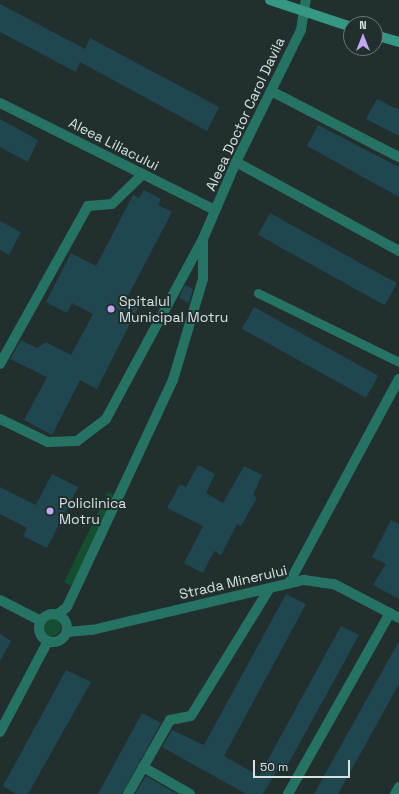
<!DOCTYPE html>
<style>
body{margin:0}
#map{position:relative;width:399px;height:794px;overflow:hidden;background:#212f2f;font-family:"Space Grotesk",sans-serif}
div>[style]{position:absolute}
.green>*{inset:0;background:#164f2f}
.round{border-radius:50%}
.building>*{inset:0;background:#204650;transform-origin:0 0}
.pedestrian>*{height:9px;margin:-4.5px;padding:0 4.5px;transform-origin:4.5px;border-radius:4.5px;background:#277363}
.minor>*{height:10px;margin:-5px;padding:0 5px;transform-origin:5px;border-radius:5px;background:#277363}
.minor>.ring{margin:-5px;padding:0;box-sizing:content-box;background:none;border:10px solid #277363;border-radius:50%}
.secondary>*{height:10px;margin:-5px;padding:0 5px;transform-origin:5px;border-radius:5px;background:#369782}
.dots>*{width:11px;height:11px;translate:-50% -50%;box-sizing:border-box;border:2px solid #212f2f;border-radius:50%}
span{translate:-50% -50%;white-space:nowrap;text-align:center;line-height:1.15;-webkit-text-stroke:4px #212f2f;paint-order:stroke}
.street-label{font-size:14px;color:#d8e1e1}
.poi-label{font-size:14px;color:#d8e1e1}
.left{translate:0 -50%;text-align:left}
.north{position:absolute;left:343px;top:16px;width:40px;height:40px;box-sizing:border-box;background:#212f2f;border:1px solid #6a7676;border-radius:50%;rotate:0deg;font-size:11px;font-weight:700;line-height:16px;text-align:center;color:#d8e1e1}
.north::after{content:'';display:block;margin:auto;width:14px;height:18px;background:#c3a7f2;clip-path:polygon(50% 0,100% 100%,50% 72%,0 100%)}
.scale{position:absolute;left:253px;top:760px;width:97px;height:18px;box-sizing:border-box;border:2px solid #d8e1e1;border-top:0;padding-left:5px;font-size:12px;line-height:14px;white-space:nowrap;color:#d8e1e1;-webkit-text-stroke:3px #212f2f;paint-order:stroke}
</style>
<div id="map">
<div class="green">
<i style="clip-path:polygon(108px 492px,114px 495px,71px 586px,64px 582px)"></i>
<i class="round" style="left:43px;top:618px;width:18px;height:18px"></i>
</div>
<div class="building">
<i style="clip-path:polygon(0 4px,85px 49px,90px 38px,219px 107px,207px 131px,80px 62px,76px 72px,0 32px)"></i>
<i style="clip-path:polygon(377px 99px,399px 110px,399px 136px,366px 119px)"></i>
<i style="clip-path:polygon(0 119px,38px 140px,28px 162px,0 147px)"></i>
<i style="clip-path:polygon(318px 125px,399px 167px,399px 197px,307px 146px)"></i>
<i style="clip-path:polygon(144px 190px,161px 199px,158px 205px,172px 212px,127px 298px,140px 304px,97px 389px,80px 380px,52px 435px,24px 420px,47px 377px,10px 359px,21px 340px,37px 348px,46px 342px,71px 355px,93px 314px,72px 303px,67px 313px,46px 302px,71px 253px,96px 266px,133px 195px,139px 198px)"></i>
<i style="left:270px;top:213px;width:145px;height:25px;rotate:29deg"></i>
<i style="clip-path:polygon(0 221px,21px 232px,9px 255px,0 250px)"></i>
<i style="clip-path:polygon(185px 285px,193px 289px,189px 303px,179px 298px)"></i>
<i style="left:254px;top:307px;width:142px;height:25px;rotate:29deg"></i>
<i style="clip-path:polygon(198px 465px,215px 474px,206px 493px,223px 503px,244px 466px,262px 475px,253px 495px,257px 498px,241px 526px,237px 524px,221px 555px,214px 551px,203px 573px,184px 563px,203px 526px,167px 508px,180px 484px,186px 487px)"></i>
<i style="clip-path:polygon(52px 474px,78px 487px,47px 548px,23px 536px,27px 528px,0 514px,0 487px,36px 505px)"></i>
<i style="clip-path:polygon(391px 520px,399px 524px,399px 599px,373px 585px,386px 564px,372px 557px)"></i>
<i style="clip-path:polygon(286px 594px,306px 604px,224px 756px,259px 776px,341px 626px,359px 635px,285px 770px,279px 767px,263px 794px,246px 794px,162px 747px,172px 730px,204px 745px)"></i>
<i style="clip-path:polygon(0 634px,11px 641px,0 661px)"></i>
<i style="clip-path:polygon(399px 641px,399px 684px,338px 794px,314px 794px)"></i>
<i style="clip-path:polygon(66px 670px,91px 682px,28px 794px,16px 794px,3px 786px)"></i>
<i style="clip-path:polygon(142px 713px,161px 723px,122px 794px,98px 794px)"></i>
<i style="clip-path:polygon(146px 776px,177px 794px,135px 794px)"></i>
</div>
<div class="pedestrian">
<i style="left:258px;top:293px;width:157px;rotate:26.1deg"></i>
</div>
<div class="minor">
<i style="left:271px;top:91px;width:144px;rotate:27.3deg"></i>
<i style="left:0;top:103px;width:240px;rotate:26.5deg"></i>
<i style="left:236px;top:162px;width:186px;rotate:28.6deg"></i>
<i style="left:0;top:364px;width:181px;rotate:-60.9deg"></i>
<i style="left:88px;top:206px;width:24px;rotate:-5deg"></i>
<i style="left:112px;top:204px;width:43px;rotate:-44.1deg"></i>
<i style="left:0;top:419px;width:53px;rotate:25.6deg"></i>
<i style="left:48px;top:442px;width:29px;rotate:-2deg"></i>
<i style="left:77px;top:441px;width:36px;rotate:-37deg"></i>
<i style="left:106px;top:419px;width:204px;rotate:-61.7deg"></i>
<i style="left:203px;top:239px;width:84px;rotate:-66.8deg"></i>
<i style="left:236px;top:162px;width:147px;rotate:-63.8deg"></i>
<i style="left:301px;top:30px;width:30px;rotate:-81deg"></i>
<i style="left:289px;top:583px;width:232px;rotate:-61.7deg"></i>
<i style="left:0;top:600px;width:46px;rotate:27.1deg"></i>
<i class="ring" style="left:39px;top:614px;width:18px;height:18px"></i>
<i style="left:58px;top:614px;width:11px;rotate:-38deg"></i>
<i style="left:67px;top:607px;width:251px;rotate:-65deg"></i>
<i style="left:173px;top:380px;width:105px;rotate:-73.5deg"></i>
<i style="left:203px;top:279px;width:38px;rotate:-90deg"></i>
<i style="left:67px;top:632px;width:25px;rotate:-5deg"></i>
<i style="left:92px;top:630px;width:218px;rotate:-13.3deg"></i>
<i style="left:304px;top:580px;width:30px;rotate:8deg"></i>
<i style="left:334px;top:584px;width:73px;rotate:27.6deg"></i>
<i style="left:0;top:732px;width:103px;rotate:-62.2deg"></i>
<i style="left:143px;top:767px;width:54px;rotate:29.9deg"></i>
<i style="left:128px;top:794px;width:85px;rotate:-60.4deg"></i>
<i style="left:170px;top:720px;width:21px;rotate:-11deg"></i>
<i style="left:191px;top:716px;width:149px;rotate:-58.4deg"></i>
<i style="left:288px;top:794px;width:208px;rotate:-60.6deg"></i>
<i style="left:395px;top:794px;width:8px;rotate:-60deg"></i>
</div>
<div class="secondary">
<i style="left:270px;top:0;width:85px;rotate:18.4deg"></i>
<i style="left:375px;top:35px;width:25px;rotate:16deg"></i>
</div>
<div class="dots">
<i style="left:111px;top:309px;background:#c3a7f2"></i>
<i style="left:50px;top:511px;background:#c3a7f2"></i>
</div>
<div class="street-label">
<span style="left:245px;top:114px;rotate:-65deg">Aleea Doctor Carol Davila</span>
<span style="left:114px;top:144px;rotate:27deg">Aleea Liliacului</span>
<span style="left:233px;top:582px;rotate:-13deg">Strada Minerului</span>
</div>
<div class="poi-label">
<span class="left" style="left:119px;top:309px">Spitalul<br>Municipal Motru</span>
<span class="left" style="left:59px;top:511px">Policlinica<br>Motru</span>
</div>
<div class="north">N</div>
<div class="scale">50 m</div>
</div>
